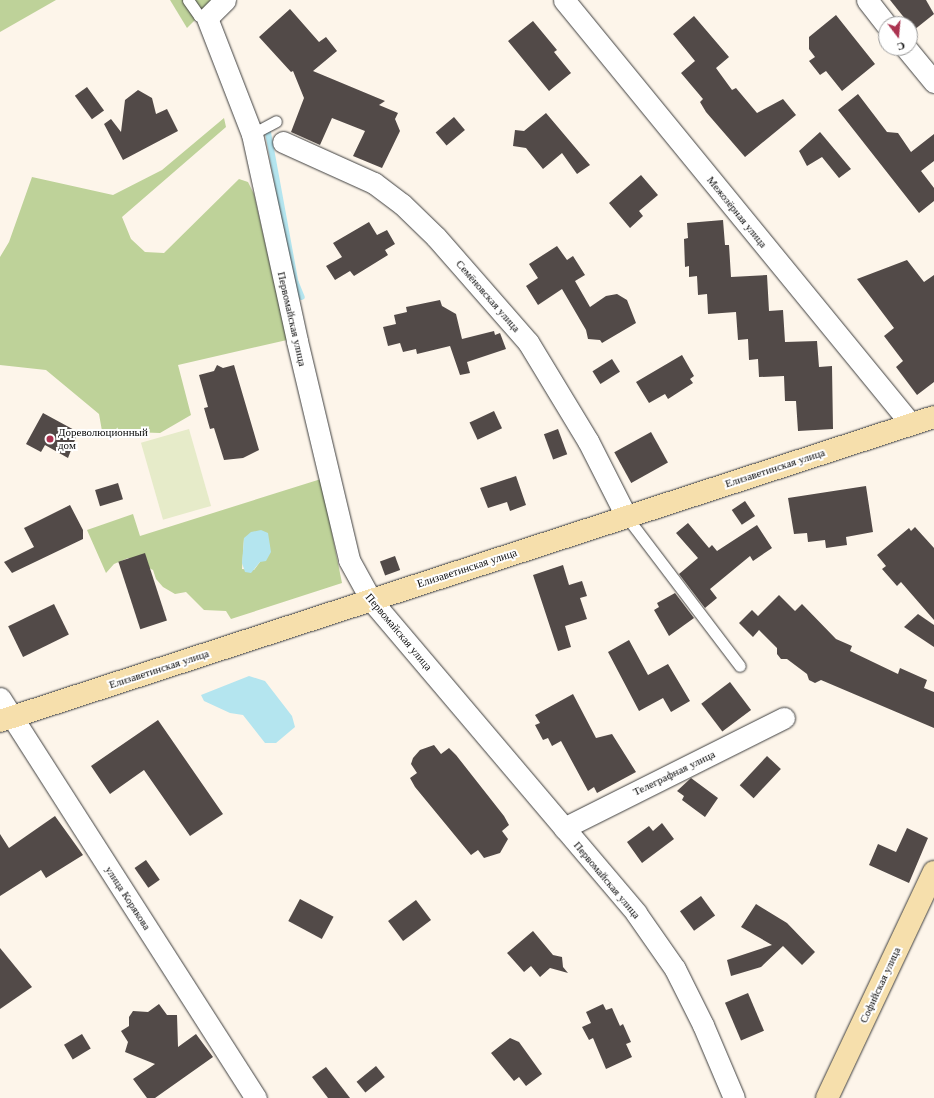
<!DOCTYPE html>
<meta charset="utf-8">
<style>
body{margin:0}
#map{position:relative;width:934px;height:1098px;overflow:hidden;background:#fdf5ea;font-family:"Libre Baskerville",serif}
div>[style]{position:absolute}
.forest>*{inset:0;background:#bed299}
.pitch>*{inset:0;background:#e6ebc9;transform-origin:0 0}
.water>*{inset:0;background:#b4e5ef}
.stream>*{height:5.5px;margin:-2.75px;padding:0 2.75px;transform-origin:2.75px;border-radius:2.75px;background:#b4e5ef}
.building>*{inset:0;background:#524a48;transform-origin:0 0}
.roads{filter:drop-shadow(0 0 1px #3e3e3e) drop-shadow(0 0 1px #3e3e3e)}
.lane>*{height:11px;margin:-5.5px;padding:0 5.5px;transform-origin:5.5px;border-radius:5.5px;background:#fff}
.street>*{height:21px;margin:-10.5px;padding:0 10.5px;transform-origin:10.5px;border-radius:10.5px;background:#fff}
.secondary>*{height:22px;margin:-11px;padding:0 11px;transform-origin:11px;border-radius:11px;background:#f6dfac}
.dots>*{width:11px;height:11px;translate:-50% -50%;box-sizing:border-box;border:2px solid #fff;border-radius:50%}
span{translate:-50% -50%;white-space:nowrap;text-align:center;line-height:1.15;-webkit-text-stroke:4px #fff;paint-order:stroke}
.street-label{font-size:11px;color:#0b0b0b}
.poi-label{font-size:11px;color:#0b0b0b}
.left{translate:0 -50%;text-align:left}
.north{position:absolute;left:878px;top:16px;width:40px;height:40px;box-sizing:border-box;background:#fff;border:1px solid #9d9d9d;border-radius:50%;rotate:164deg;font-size:11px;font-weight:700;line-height:16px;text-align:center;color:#0b0b0b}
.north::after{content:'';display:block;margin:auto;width:14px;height:18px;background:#ab3350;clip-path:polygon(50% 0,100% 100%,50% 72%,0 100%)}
</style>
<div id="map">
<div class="forest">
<i style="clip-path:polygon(0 0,56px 0,0 32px)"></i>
<i style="clip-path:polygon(170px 0,215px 0,187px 28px)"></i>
<i style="clip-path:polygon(224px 118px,226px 127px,122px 217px,131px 239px,145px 252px,164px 253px,239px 179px,248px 182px,254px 194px,287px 340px,178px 365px,191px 415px,160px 433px,102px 431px,99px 414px,46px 370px,0 365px,0 257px,9px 242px,32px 177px,113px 195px,162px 170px)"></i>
<i style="clip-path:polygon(evenodd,321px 479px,342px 583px,231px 619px,226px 611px,204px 610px,186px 592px,175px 594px,163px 587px,156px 579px,153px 570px,128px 558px,114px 564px,106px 573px,87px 530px,133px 514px,140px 536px,321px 479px,244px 538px,260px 562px,254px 570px,242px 569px,244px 538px)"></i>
</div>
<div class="pitch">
<i style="left:189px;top:429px;width:80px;height:50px;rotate:74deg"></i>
</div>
<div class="water">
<i style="clip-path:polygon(261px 530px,268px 533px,271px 552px,266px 561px,260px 562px,251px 573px,245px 572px,242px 563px,244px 538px,251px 532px)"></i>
<i style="clip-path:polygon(249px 676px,265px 681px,292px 716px,295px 727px,276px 743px,265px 743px,243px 715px,230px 713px,204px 701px,201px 695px)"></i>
</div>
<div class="stream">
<i style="left:268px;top:130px;width:155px;rotate:79.6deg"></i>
<i style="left:296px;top:282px;width:16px;rotate:68deg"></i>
</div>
<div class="building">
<i style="clip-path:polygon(890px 0,926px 0,934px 14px,914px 30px)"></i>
<i style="clip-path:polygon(290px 9px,319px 42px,326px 37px,337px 51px,313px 71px,385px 101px,379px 105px,398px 113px,395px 119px,400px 131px,382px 168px,353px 156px,365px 131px,332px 118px,320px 145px,291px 132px,304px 98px,293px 71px,291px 72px,259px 37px)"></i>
<i style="clip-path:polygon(836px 15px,875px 64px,842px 91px,826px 71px,820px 75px,809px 61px,815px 57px,809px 49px,809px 37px)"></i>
<i style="clip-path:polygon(694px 16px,729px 57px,716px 68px,732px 90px,736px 88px,757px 113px,783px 99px,796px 115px,745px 157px,706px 112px,700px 102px,703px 99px,681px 73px,695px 61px,673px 34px)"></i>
<i style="clip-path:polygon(533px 21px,557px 50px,554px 52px,571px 73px,549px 91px,508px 41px)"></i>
<i style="left:87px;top:87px;width:29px;height:15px;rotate:54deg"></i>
<i style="clip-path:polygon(138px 90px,152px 98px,156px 114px,167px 109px,178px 131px,123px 160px,104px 124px,111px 119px,121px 132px,125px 100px)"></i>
<i style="clip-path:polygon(858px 94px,887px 132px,898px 133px,911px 152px,934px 134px,934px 161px,921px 171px,934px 188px,934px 201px,919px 213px,838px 110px)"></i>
<i style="clip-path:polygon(546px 113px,590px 165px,577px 174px,562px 153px,543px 169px,526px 148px,513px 146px,515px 130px,524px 131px)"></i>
<i style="left:454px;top:117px;width:17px;height:24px;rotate:50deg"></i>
<i style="clip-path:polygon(820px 132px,851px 169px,839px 178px,822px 157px,807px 166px,799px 151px)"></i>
<i style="clip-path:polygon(641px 175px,658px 195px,639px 211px,643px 216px,630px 228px,609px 203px)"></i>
<i style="clip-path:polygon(723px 220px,725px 245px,729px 245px,731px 277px,767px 275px,769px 311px,783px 310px,785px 342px,817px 341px,819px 367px,832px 366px,833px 429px,798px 431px,796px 401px,785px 401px,784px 376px,759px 377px,758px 359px,749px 360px,748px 339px,738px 340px,736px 312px,708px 314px,707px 294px,698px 295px,697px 276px,689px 277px,689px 266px,685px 267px,684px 239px,688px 238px,687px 223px)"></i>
<i style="clip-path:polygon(369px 222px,377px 235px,387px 230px,395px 244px,385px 250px,388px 255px,354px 276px,350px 271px,335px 280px,326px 266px,342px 257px,333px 243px)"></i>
<i style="clip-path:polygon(557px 246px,567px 260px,573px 256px,585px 275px,575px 281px,590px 307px,606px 296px,617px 294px,627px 300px,636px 323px,602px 343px,600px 340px,588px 339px,586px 330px,562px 289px,538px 305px,526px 286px,538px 278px,529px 264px)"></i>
<i style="clip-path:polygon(907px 260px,924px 282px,934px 275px,934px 382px,917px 395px,896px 367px,903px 361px,884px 336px,894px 328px,857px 279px)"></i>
<i style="clip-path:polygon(440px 300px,442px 306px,456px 314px,462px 339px,494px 331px,495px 335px,500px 333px,506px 349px,467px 362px,470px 373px,460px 375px,450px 346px,417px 354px,416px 349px,403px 352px,400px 343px,388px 346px,383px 327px,396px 324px,394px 315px,407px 312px,406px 307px)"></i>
<i style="clip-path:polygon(682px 355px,694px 376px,690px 379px,693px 383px,668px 399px,665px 394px,649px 403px,636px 382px)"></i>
<i style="left:612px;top:359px;width:15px;height:23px;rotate:58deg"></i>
<i style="clip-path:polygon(217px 365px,223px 368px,234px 365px,259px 450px,243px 458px,224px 460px,214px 428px,210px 429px,204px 408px,208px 407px,199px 375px,214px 371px)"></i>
<i style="left:494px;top:411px;width:19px;height:27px;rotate:65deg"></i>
<i style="clip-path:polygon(43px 413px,78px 432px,68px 458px,45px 445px,41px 452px,26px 444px)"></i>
<i style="left:558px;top:429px;width:27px;height:15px;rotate:70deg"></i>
<i style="left:651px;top:432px;width:35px;height:42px;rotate:61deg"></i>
<i style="clip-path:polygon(516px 476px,526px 505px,510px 511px,507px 502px,488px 508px,480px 488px)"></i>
<i style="left:118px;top:483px;width:17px;height:24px;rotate:73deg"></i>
<i style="clip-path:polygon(866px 486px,873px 532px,846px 537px,847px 545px,826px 548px,825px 540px,808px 542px,807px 533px,794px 534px,788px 498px)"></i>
<i style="left:745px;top:501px;width:18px;height:16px;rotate:56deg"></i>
<i style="clip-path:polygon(70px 505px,83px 530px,83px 539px,12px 573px,4px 562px,34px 547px,24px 528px)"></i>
<i style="clip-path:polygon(688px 523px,709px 548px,712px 545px,717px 551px,757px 525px,772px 548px,753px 561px,750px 556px,710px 589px,717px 598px,705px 608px,679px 574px,698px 558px,676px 533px)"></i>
<i style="clip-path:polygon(915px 527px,934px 548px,934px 620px,901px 582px,897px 586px,882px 569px,886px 566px,877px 555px,909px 528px,911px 531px)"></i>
<i style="left:145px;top:553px;width:71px;height:28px;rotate:72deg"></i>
<i style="left:395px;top:556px;width:15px;height:16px;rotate:70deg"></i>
<i style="clip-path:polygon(563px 565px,569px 585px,582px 581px,587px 596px,580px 598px,587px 619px,565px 626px,571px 647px,558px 651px,533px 575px)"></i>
<i style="clip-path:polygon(675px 593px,694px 618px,669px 636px,654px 610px,659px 607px,657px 603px)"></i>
<i style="clip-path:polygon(779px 595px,795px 611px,802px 604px,836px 639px,852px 646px,850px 651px,898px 674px,900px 668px,927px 680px,924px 688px,934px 692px,934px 728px,821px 680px,815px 683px,809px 680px,807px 674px,787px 659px,781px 659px,777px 654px,777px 648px,759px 630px,753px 637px,739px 623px,752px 610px,758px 616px)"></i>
<i style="left:54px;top:604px;width:34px;height:51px;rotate:64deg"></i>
<i style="clip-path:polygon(918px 614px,934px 625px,934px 647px,904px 627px)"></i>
<i style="clip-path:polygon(629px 640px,648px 675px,668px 664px,690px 701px,671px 712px,663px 698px,639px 711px,608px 652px)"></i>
<i style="left:730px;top:682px;width:35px;height:36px;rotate:53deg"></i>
<i style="clip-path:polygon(573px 694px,596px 738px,612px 734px,636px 772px,597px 793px,594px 787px,588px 791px,561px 741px,552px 746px,548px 738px,543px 740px,535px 725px,540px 723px,535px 715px)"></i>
<i style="clip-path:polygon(158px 720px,223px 814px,190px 836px,144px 770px,110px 794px,91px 766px)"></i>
<i style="clip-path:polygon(434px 745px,441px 754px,449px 748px,456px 755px,504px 816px,509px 825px,502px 831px,508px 839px,500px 853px,484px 858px,478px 850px,471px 855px,415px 787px,410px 778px,417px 773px,411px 764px,413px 758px,420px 750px)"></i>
<i style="left:767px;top:756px;width:19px;height:40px;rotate:43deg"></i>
<i style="clip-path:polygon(691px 778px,718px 798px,705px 817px,682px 800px,684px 796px,677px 791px)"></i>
<i style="clip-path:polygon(55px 816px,83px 855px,46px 878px,41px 870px,0 896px,0 834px,9px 848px)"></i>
<i style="clip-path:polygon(662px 823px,674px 839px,642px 863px,627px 842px,649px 826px,653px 831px)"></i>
<i style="clip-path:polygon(907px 828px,928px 838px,909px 883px,869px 865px,878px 844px,896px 852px)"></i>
<i style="left:146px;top:860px;width:24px;height:14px;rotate:55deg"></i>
<i style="left:701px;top:896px;width:24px;height:26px;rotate:54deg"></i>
<i style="left:300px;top:899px;width:38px;height:25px;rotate:28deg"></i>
<i style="left:416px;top:900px;width:25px;height:35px;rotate:53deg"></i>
<i style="clip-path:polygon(756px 904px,787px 923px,815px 952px,802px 965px,783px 946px,761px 967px,731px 976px,727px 960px,772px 945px,741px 927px)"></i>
<i style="clip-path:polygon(533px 931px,553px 955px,562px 957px,563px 967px,568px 973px,550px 968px,540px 977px,531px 966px,524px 972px,507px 953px)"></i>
<i style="clip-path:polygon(0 948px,32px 987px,0 1009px)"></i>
<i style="left:748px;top:993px;width:41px;height:25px;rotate:67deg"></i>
<i style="clip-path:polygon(159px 1004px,167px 1015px,177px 1015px,178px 1047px,196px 1034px,213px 1057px,155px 1098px,147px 1098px,133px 1079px,155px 1064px,125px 1052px,128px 1042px,121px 1031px,129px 1026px,129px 1017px,133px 1011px,148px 1012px)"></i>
<i style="clip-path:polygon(603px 1004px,606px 1010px,612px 1008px,620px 1026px,623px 1024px,631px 1042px,626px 1044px,632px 1057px,606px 1069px,593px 1038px,589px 1040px,582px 1027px,591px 1023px,586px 1012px)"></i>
<i style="left:82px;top:1034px;width:17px;height:21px;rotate:59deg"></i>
<i style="clip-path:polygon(510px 1038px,519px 1042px,542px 1074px,526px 1086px,519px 1077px,514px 1081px,491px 1053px)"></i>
<i style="left:376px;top:1066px;width:14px;height:25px;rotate:51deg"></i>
<i style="clip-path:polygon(326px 1067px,350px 1098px,328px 1098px,312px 1077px)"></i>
</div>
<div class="roads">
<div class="lane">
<i style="left:188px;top:0;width:19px;rotate:55deg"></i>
<i style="left:199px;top:16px;width:8px;rotate:14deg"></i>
<i style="left:252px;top:134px;width:27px;rotate:-28deg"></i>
<i style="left:626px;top:516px;width:188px;rotate:52.8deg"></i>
</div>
<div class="street">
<i style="left:225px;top:0;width:25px;rotate:135deg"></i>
<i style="left:207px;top:18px;width:124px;rotate:68.8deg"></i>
<i style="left:252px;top:134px;width:212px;rotate:77.7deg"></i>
<i style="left:297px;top:341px;width:225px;rotate:76.6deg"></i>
<i style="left:349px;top:560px;width:46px;rotate:61.2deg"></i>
<i style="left:371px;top:600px;width:410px;rotate:49.7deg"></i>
<i style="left:636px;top:913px;width:68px;rotate:55.1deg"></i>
<i style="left:675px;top:969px;width:63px;rotate:63.4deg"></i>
<i style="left:703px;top:1025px;width:79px;rotate:67deg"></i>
<i style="left:564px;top:0;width:548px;rotate:50.7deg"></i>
<i style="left:867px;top:0;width:31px;rotate:52deg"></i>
<i style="left:906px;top:48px;width:44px;rotate:50.5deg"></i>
<i style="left:283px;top:142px;width:100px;rotate:24.3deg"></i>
<i style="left:374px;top:183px;width:35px;rotate:37deg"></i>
<i style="left:402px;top:204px;width:47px;rotate:44.1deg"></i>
<i style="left:436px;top:237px;width:140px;rotate:48.8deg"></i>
<i style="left:528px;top:342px;width:116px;rotate:58.8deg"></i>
<i style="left:588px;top:441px;width:84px;rotate:63.1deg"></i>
<i style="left:0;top:698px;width:475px;rotate:57.4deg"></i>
<i style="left:564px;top:828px;width:246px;rotate:-26.6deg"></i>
</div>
<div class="secondary">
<i style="left:0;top:721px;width:982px;rotate:-18.03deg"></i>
<i style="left:827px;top:1098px;width:250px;rotate:-64.7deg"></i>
</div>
</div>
<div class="dots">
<i style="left:50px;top:439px;background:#ab3350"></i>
</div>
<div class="street-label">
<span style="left:737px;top:212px;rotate:51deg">Межозёрная улица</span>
<span style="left:488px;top:296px;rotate:49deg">Семёновская улица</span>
<span style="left:292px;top:319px;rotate:77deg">Первомайская улица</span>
<span style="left:775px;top:468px;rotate:-18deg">Елизаветинская улица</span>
<span style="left:467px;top:568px;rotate:-18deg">Елизаветинская улица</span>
<span style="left:399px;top:632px;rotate:50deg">Первомайская улица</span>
<span style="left:159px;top:669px;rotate:-18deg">Елизаветинская улица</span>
<span style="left:674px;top:773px;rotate:-26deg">Телеграфная улица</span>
<span style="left:607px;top:880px;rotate:50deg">Первомайская улица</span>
<span style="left:128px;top:898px;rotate:57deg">улица Корякова</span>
<span style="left:880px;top:985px;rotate:-65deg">Софийская улица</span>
</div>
<div class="poi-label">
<span class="left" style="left:58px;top:439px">Дореволюционный<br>дом</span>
</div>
<div class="north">С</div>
</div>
